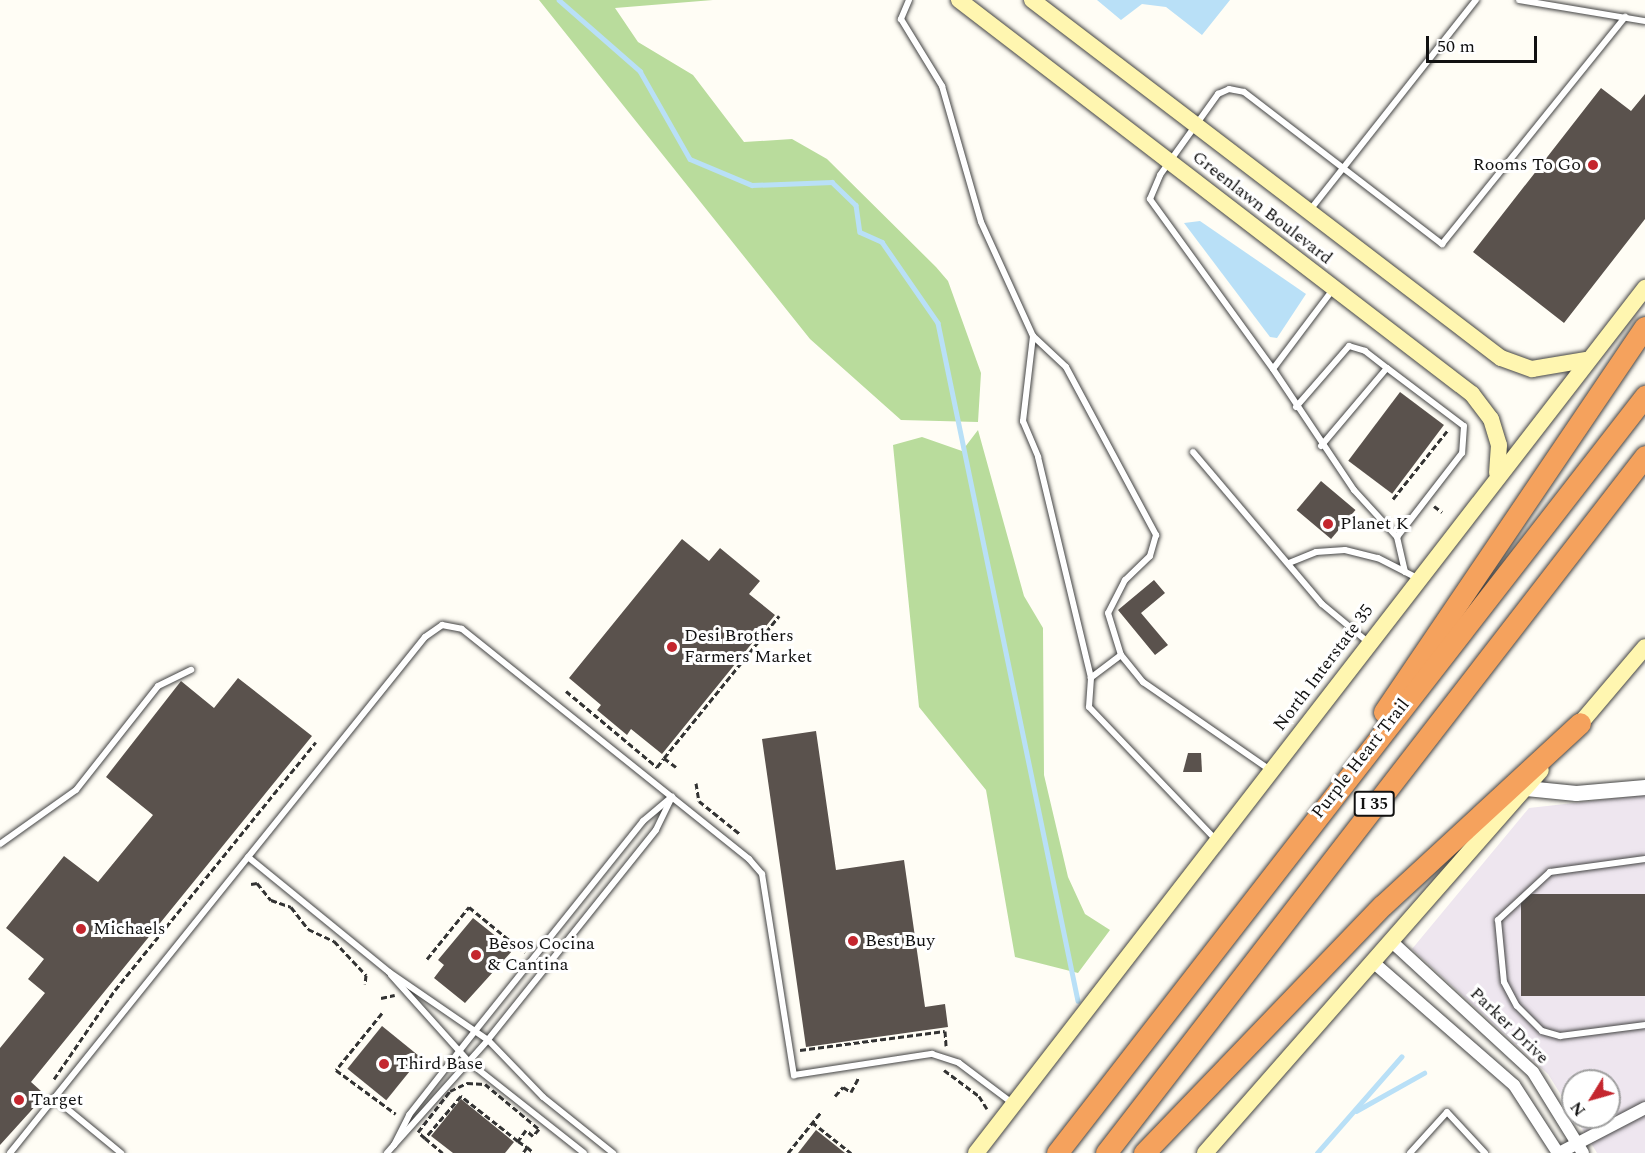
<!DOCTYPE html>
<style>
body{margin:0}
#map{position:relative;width:1645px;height:1153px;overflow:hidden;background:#fffdf5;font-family:Spectral,serif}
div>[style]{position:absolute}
.industrial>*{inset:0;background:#eee6ef}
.forest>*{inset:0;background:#b9dc9c}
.water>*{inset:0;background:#b9e0f7}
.stream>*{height:4.5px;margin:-2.25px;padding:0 2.25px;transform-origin:2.25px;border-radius:2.25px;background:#b9e0f7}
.building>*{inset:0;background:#5a524d;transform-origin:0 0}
.path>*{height:3px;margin-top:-1.5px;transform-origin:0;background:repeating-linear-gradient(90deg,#333 0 6px,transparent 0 9px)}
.roads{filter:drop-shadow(0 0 2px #444) drop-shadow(0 0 2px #444)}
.service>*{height:6px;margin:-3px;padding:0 3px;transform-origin:3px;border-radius:3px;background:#fff}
.minor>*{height:12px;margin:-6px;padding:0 6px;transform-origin:6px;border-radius:6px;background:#fff}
.tertiary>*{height:15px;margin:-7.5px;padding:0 7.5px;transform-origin:7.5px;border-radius:7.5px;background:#fff}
.secondary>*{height:16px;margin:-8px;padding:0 8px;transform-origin:8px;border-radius:8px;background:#fff6b0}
.motorway>*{height:21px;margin:-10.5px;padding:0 10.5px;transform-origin:10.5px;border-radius:10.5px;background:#f5a25d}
.dots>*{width:16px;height:16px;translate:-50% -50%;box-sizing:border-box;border:3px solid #fff;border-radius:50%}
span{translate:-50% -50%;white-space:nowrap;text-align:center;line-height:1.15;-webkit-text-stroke:6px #fff;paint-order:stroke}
.shield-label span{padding:2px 4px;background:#fff;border:2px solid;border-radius:4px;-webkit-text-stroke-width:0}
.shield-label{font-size:16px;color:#111;font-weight:700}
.poi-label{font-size:18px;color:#111}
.right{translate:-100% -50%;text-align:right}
.left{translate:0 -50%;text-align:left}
.street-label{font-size:18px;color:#111}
.north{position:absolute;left:1561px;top:1069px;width:60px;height:60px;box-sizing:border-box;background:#fff;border:2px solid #a0a0a0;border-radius:50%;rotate:233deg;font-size:16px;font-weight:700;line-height:24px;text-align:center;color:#111}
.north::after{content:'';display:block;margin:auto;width:21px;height:27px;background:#c4262e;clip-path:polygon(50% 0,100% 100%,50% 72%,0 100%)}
.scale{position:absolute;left:1426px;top:36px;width:111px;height:27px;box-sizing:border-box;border:3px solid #111;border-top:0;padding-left:8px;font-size:18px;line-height:21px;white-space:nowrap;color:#111;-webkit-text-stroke:4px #fff;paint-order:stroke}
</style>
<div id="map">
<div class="industrial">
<i style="clip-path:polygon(1645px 795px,1645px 1153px,1597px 1153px,1575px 1117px,1609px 1117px,1609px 1081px,1573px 1081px,1573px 1114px,1548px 1074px,1412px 949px,1529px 808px)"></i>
</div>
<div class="forest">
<i style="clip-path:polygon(539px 0,713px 0,615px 8px,638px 42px,693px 75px,744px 142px,792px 139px,827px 159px,936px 267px,948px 281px,981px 373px,978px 422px,901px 420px,810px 339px)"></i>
<i style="clip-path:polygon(978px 430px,1024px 596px,1043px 628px,1044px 775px,1068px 877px,1085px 914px,1110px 930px,1078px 973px,1015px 957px,986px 790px,919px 707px,893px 445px,922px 437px,962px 451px)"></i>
</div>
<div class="water">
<i style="clip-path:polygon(1097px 0,1230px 0,1202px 35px,1166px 7px,1142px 4px,1121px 20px)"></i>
<i style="clip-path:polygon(1200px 221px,1306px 294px,1277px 338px,1270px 337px,1184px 223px)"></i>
</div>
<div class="stream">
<i style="left:559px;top:0;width:108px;rotate:41.2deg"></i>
<i style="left:640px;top:71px;width:101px;rotate:60.4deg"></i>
<i style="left:690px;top:159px;width:67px;rotate:22.8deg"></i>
<i style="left:752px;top:185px;width:80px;rotate:-2.1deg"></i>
<i style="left:832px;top:182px;width:33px;rotate:44deg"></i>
<i style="left:856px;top:205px;width:27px;rotate:82deg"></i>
<i style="left:860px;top:232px;width:24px;rotate:24deg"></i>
<i style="left:882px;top:242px;width:98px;rotate:55.3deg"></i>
<i style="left:938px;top:323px;width:692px;rotate:78.33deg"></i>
<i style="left:1356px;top:1111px;width:78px;rotate:-29.2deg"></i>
<i style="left:1317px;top:1153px;width:128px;rotate:-48.8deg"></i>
</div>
<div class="building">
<i style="clip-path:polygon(1601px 88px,1631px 111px,1645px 94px,1645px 219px,1564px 323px,1473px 252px)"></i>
<i style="left:1400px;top:392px;width:55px;height:86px;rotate:37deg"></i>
<i style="left:1321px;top:481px;width:45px;height:38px;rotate:40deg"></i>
<i style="clip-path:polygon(682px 539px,709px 561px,720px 548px,760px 581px,749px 594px,775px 615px,662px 754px,631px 729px,627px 735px,597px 710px,601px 705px,569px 678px)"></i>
<i style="clip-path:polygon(1154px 580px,1165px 593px,1141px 613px,1168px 645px,1155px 655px,1118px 610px)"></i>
<i style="clip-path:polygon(238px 678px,312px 736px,31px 1082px,41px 1091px,36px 1099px,39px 1102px,0 1145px,0 1048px,45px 993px,28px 979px,44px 959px,6px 928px,64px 856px,98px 882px,153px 815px,106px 777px,181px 681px,214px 708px)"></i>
<i style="clip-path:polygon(816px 731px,836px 870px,904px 860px,925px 1007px,945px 1004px,948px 1027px,806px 1047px,762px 739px)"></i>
<i style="clip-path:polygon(1188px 753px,1201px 753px,1202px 772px,1183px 772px)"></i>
<i style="left:1645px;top:894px;width:102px;height:124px;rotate:90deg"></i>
<i style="clip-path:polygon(473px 918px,513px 950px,465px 1003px,434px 978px,444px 965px,438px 960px)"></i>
<i style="left:382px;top:1026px;width:50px;height:55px;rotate:39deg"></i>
<i style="clip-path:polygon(461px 1099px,514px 1142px,505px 1153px,453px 1153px,431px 1136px)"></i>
<i style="clip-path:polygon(816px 1130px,845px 1153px,798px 1153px)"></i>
</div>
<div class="path">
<i style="left:1393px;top:499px;width:87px;rotate:-51.5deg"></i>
<i style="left:1434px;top:506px;width:10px;rotate:37deg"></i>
<i style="left:566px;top:691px;width:119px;rotate:39.9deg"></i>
<i style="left:657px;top:767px;width:11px;rotate:-52deg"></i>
<i style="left:676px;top:767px;width:15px;rotate:-143deg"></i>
<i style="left:664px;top:758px;width:183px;rotate:-51deg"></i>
<i style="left:696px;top:783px;width:18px;rotate:81deg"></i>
<i style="left:699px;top:801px;width:53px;rotate:38.8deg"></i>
<i style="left:251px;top:884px;width:6px;rotate:-9deg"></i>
<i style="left:257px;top:883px;width:22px;rotate:51deg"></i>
<i style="left:271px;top:900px;width:21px;rotate:19deg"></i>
<i style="left:291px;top:907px;width:28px;rotate:52deg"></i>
<i style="left:308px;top:929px;width:29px;rotate:25deg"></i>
<i style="left:334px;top:941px;width:47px;rotate:46.7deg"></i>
<i style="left:366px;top:975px;width:9px;rotate:96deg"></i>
<i style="left:427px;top:959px;width:67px;rotate:-51.1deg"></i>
<i style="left:469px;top:907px;width:72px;rotate:39.4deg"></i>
<i style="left:381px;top:998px;width:14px;rotate:-12deg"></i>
<i style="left:382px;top:1013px;width:73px;rotate:128.9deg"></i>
<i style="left:336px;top:1070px;width:74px;rotate:36.3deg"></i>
<i style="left:800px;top:1050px;width:146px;rotate:-7.5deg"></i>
<i style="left:945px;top:1031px;width:15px;rotate:86deg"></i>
<i style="left:944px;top:1070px;width:44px;rotate:36.6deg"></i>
<i style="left:979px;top:1096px;width:15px;rotate:58deg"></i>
<i style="left:54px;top:1079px;width:108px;rotate:-55.6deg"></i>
<i style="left:115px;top:990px;width:319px;rotate:-51deg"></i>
<i style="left:467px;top:1083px;width:18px;rotate:3deg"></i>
<i style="left:485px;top:1084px;width:70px;rotate:39.8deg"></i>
<i style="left:539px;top:1129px;width:9px;rotate:131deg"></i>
<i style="left:533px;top:1136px;width:9px;rotate:-139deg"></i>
<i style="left:526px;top:1130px;width:14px;rotate:126deg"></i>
<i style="left:518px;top:1141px;width:73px;rotate:-141.7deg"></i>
<i style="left:461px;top:1096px;width:55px;rotate:130.6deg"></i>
<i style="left:425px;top:1138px;width:9px;rotate:-139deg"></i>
<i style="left:418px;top:1132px;width:52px;rotate:-52deg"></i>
<i style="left:450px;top:1091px;width:19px;rotate:-25deg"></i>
<i style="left:835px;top:1096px;width:12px;rotate:-48deg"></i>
<i style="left:843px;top:1087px;width:9px;rotate:32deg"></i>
<i style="left:851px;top:1092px;width:17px;rotate:-62deg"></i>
<i style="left:812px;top:1122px;width:50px;rotate:38.5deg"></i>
<i style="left:425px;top:1138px;width:23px;rotate:40deg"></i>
<i style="left:518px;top:1141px;width:11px;rotate:34deg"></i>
<i style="left:527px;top:1147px;width:7px;rotate:124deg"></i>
<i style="left:527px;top:1147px;width:9px;rotate:41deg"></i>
<i style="left:788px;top:1153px;width:53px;rotate:-51.2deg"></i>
</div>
<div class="roads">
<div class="service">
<i style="left:909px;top:0;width:21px;rotate:113deg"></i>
<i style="left:901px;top:19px;width:79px;rotate:58.5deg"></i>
<i style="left:942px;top:86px;width:141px;rotate:74deg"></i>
<i style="left:981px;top:222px;width:125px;rotate:65.5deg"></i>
<i style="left:1033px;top:336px;width:45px;rotate:43.2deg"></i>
<i style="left:1066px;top:367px;width:191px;rotate:61.8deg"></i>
<i style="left:1156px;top:535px;width:22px;rotate:106deg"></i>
<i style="left:1150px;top:556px;width:35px;rotate:136deg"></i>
<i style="left:1125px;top:580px;width:37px;rotate:117deg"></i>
<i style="left:1108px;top:613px;width:44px;rotate:72.8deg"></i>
<i style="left:1121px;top:655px;width:35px;rotate:51deg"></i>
<i style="left:1143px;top:682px;width:155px;rotate:34.7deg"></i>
<i style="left:1519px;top:0;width:128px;rotate:9.5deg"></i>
<i style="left:1310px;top:210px;width:268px;rotate:-51.7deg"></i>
<i style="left:1334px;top:288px;width:101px;rotate:127deg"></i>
<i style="left:1273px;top:369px;width:146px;rotate:56.2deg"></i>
<i style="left:1354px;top:490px;width:64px;rotate:47.5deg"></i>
<i style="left:1397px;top:537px;width:36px;rotate:77deg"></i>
<i style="left:1033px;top:336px;width:86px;rotate:96.7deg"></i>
<i style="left:1023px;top:421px;width:39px;rotate:67deg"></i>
<i style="left:1038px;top:457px;width:227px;rotate:76.5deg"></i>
<i style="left:1273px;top:369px;width:210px;rotate:-125.9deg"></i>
<i style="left:1150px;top:199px;width:26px;rotate:-67deg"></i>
<i style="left:1160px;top:175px;width:100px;rotate:-54.4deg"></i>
<i style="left:1218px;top:94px;width:12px;rotate:-24deg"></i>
<i style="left:1229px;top:89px;width:15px;rotate:11deg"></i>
<i style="left:1244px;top:92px;width:250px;rotate:37.5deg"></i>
<i style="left:1442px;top:244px;width:292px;rotate:-51.1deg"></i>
<i style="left:1296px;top:407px;width:81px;rotate:-49deg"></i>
<i style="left:1349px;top:346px;width:17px;rotate:17deg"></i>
<i style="left:1365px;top:351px;width:28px;rotate:38deg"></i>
<i style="left:1321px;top:446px;width:102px;rotate:-49.8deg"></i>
<i style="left:1387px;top:368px;width:96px;rotate:37deg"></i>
<i style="left:1464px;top:426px;width:27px;rotate:94deg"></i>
<i style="left:1462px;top:453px;width:106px;rotate:127.7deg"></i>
<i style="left:1193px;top:452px;width:199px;rotate:49.7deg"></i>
<i style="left:1322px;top:604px;width:60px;rotate:39.6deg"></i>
<i style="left:1289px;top:563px;width:29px;rotate:-22deg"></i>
<i style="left:1316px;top:552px;width:29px;rotate:-4deg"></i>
<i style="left:1345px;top:550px;width:34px;rotate:14deg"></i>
<i style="left:1378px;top:558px;width:44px;rotate:27.1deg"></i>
<i style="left:1121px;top:655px;width:38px;rotate:143deg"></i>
<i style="left:1091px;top:678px;width:29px;rotate:94deg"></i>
<i style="left:1089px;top:707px;width:184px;rotate:46.3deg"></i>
<i style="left:672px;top:797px;width:37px;rotate:116deg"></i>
<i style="left:656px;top:830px;width:269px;rotate:128.7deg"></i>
<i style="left:488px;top:1040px;width:141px;rotate:131.8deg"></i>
<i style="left:394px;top:1145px;width:34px;rotate:-63deg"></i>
<i style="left:409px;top:1115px;width:107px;rotate:-51.8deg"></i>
<i style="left:475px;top:1031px;width:269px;rotate:-51.3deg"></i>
<i style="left:643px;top:821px;width:38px;rotate:-40deg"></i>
<i style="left:0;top:844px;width:93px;rotate:-35.4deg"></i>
<i style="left:76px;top:790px;width:132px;rotate:-51.7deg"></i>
<i style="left:158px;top:686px;width:37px;rotate:-26deg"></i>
<i style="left:248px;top:857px;width:182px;rotate:39.2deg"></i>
<i style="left:389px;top:972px;width:120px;rotate:34.5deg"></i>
<i style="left:488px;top:1040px;width:79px;rotate:46deg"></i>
<i style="left:543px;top:1097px;width:90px;rotate:38.7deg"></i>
<i style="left:1645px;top:859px;width:96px;rotate:172.2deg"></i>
<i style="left:1550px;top:872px;width:71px;rotate:137.3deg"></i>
<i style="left:1498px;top:920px;width:62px;rotate:84.5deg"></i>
<i style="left:1504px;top:982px;width:27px;rotate:62deg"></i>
<i style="left:1517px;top:1006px;width:35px;rotate:45deg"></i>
<i style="left:1542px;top:1031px;width:19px;rotate:16deg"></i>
<i style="left:1560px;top:1036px;width:86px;rotate:-7.4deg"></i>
<i style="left:391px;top:975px;width:118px;rotate:48.1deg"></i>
<i style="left:470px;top:1063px;width:145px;rotate:38.3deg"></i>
<i style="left:54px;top:1098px;width:87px;rotate:39.4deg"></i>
<i style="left:10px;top:1153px;width:662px;rotate:-51.19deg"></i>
<i style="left:425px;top:637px;width:21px;rotate:-35deg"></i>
<i style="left:442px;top:625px;width:20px;rotate:11deg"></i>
<i style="left:462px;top:629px;width:368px;rotate:38.7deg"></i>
<i style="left:749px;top:859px;width:20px;rotate:49deg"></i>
<i style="left:762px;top:874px;width:204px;rotate:81deg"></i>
<i style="left:794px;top:1075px;width:140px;rotate:-8.7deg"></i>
<i style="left:932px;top:1054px;width:28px;rotate:18deg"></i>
<i style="left:959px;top:1063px;width:66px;rotate:37deg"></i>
<i style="left:387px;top:1153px;width:11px;rotate:-49deg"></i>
<i style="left:1410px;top:1153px;width:55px;rotate:-47.9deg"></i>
<i style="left:1447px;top:1112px;width:56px;rotate:47.2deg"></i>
</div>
<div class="minor">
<i style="left:1391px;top:941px;width:193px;rotate:42.7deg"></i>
<i style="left:1533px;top:1072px;width:95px;rotate:58.3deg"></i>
<i style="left:1373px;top:962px;width:187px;rotate:41.1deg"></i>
<i style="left:1514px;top:1085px;width:81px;rotate:57.1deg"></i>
<i style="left:1559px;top:1153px;width:97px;rotate:-27.6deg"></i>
</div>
<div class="tertiary">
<i style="left:1526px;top:788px;width:50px;rotate:5.7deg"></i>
<i style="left:1576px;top:793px;width:69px;rotate:-5deg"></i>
</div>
<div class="secondary">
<i style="left:959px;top:0;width:647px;rotate:37.53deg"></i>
<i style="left:1472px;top:394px;width:31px;rotate:53deg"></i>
<i style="left:1491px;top:419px;width:27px;rotate:73deg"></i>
<i style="left:1499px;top:445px;width:28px;rotate:94deg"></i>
<i style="left:1032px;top:0;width:590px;rotate:37.36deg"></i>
<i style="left:1501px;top:358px;width:33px;rotate:20deg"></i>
<i style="left:1532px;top:369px;width:55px;rotate:-9.5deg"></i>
<i style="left:1573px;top:732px;width:111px;rotate:-49.7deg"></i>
<i style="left:976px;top:1153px;width:1094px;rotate:-52.28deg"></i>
<i style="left:1205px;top:1153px;width:509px;rotate:-48.74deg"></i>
</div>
<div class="motorway">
<i style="left:1384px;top:712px;width:465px;rotate:-55.9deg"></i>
<i style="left:1057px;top:1153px;width:959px;rotate:-52.16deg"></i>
<i style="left:1106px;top:1153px;width:881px;rotate:-52.28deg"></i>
<i style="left:1144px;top:1153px;width:344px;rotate:-46.1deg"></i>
<i style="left:1383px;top:905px;width:268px;rotate:-42.7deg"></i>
</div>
</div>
<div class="dots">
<i style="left:1593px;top:165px;background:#c4262e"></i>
<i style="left:1328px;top:524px;background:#c4262e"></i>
<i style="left:672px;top:647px;background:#c4262e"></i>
<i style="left:81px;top:929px;background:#c4262e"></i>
<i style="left:853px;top:941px;background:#c4262e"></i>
<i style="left:476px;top:955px;background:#c4262e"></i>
<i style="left:384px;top:1064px;background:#c4262e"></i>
<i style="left:19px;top:1100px;background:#c4262e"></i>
</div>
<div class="shield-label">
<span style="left:1374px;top:804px">I 35</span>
</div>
<div class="poi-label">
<span class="right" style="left:1581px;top:165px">Rooms To Go</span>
<span class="left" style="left:1340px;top:524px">Planet K</span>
<span class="left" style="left:684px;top:647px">Desi Brothers<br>Farmers Market</span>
<span class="left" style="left:93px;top:929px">Michaels</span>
<span class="left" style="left:865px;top:941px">Best Buy</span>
<span class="left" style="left:488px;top:955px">Besos Cocina<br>&amp; Cantina</span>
<span class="left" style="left:396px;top:1064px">Third Base</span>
<span class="left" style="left:31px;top:1100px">Target</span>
</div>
<div class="street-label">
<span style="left:1262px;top:208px;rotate:38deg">Greenlawn Boulevard</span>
<span style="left:1324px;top:668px;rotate:-53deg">North Interstate 35</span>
<span style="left:1361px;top:759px;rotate:-52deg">Purple Heart Trail</span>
<span style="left:1509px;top:1026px;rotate:44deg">Parker Drive</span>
</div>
<div class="north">N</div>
<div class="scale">50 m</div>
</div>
